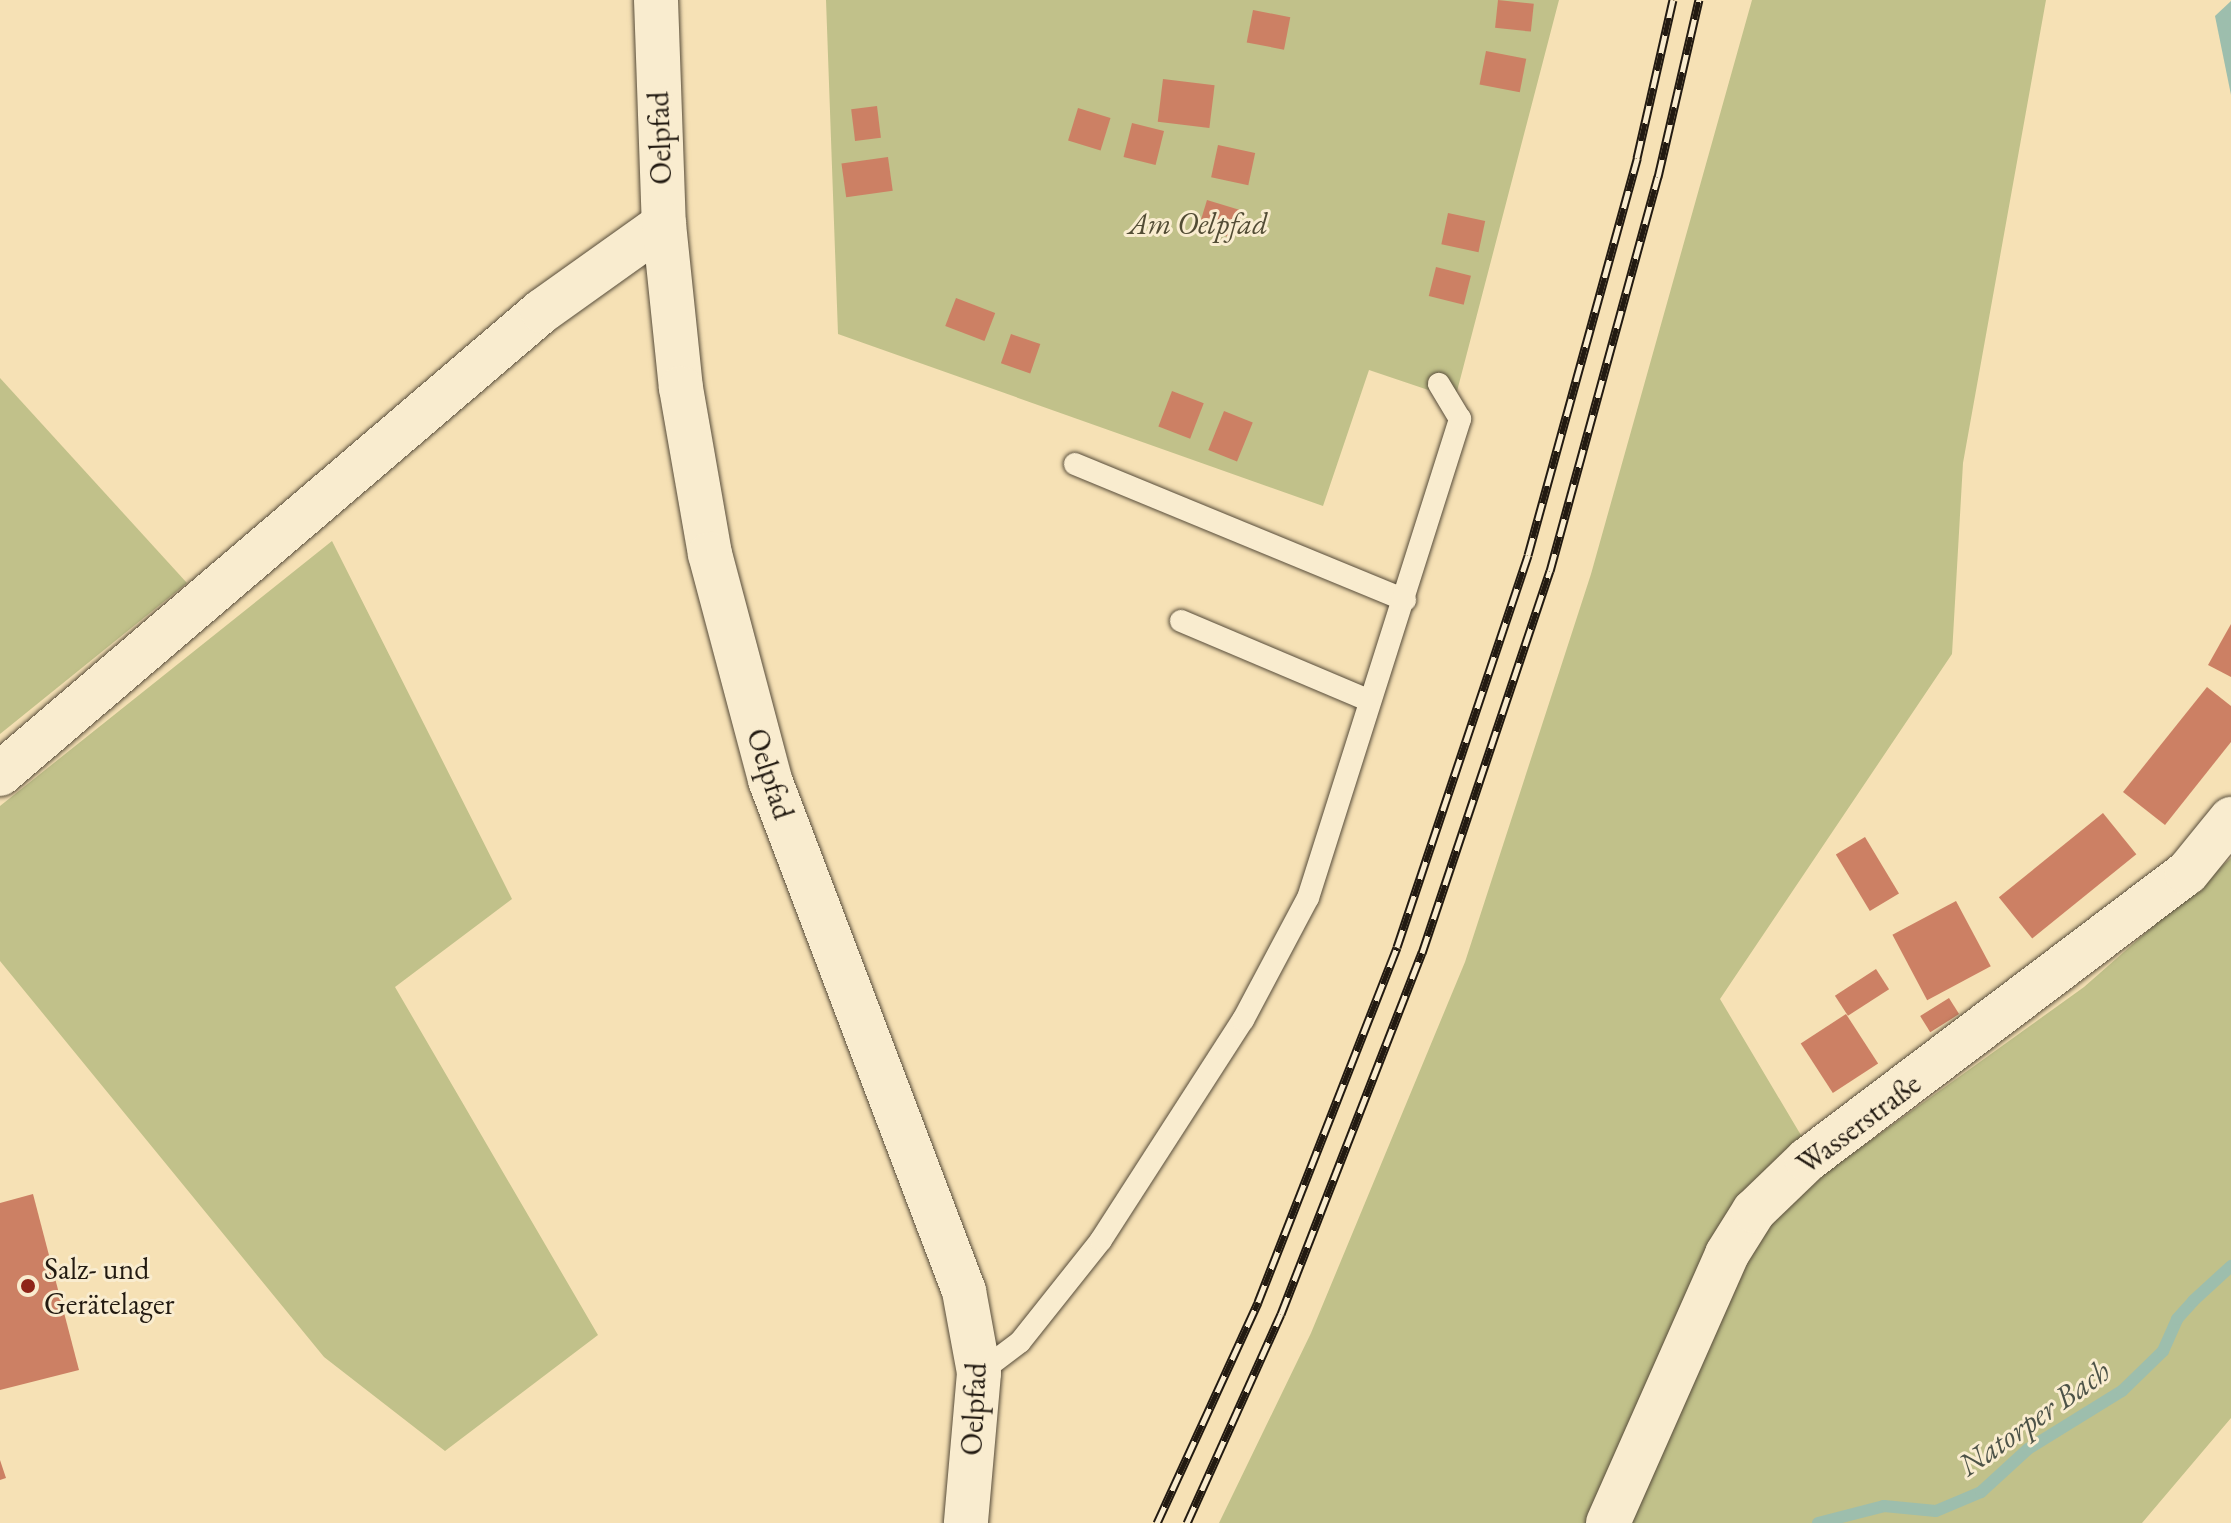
<!DOCTYPE html>
<meta charset="utf-8">
<style>
body{margin:0}
#map{position:relative;width:2231px;height:1523px;overflow:hidden;background:#f6e1b5;font-family:"EB Garamond",serif}
div>[style]{position:absolute}
.green>*{inset:0;background:#c1c18a}
.water>*{inset:0;background:#9dbead}
.stream>*{height:12px;margin:-6px;padding:0 6px;transform-origin:6px;border-radius:6px;background:#9dbead}
.building>*{inset:0;background:#cc8064;transform-origin:0 0}
.roads{filter:drop-shadow(0 0 2px #574c3a) drop-shadow(0 0 2px #574c3a)}
.service>*{height:22px;margin:-11px;padding:0 11px;transform-origin:11px;border-radius:11px;background:#f9eccf}
.minor>*{height:44px;margin:-22px;padding:0 22px;transform-origin:22px;border-radius:22px;background:#f9eccf}
.tertiary>*{height:44px;margin:-22px;padding:0 22px;transform-origin:22px;border-radius:22px;background:#f9eccf}
.rail>*{height:9px;margin-top:-4.5px;transform-origin:0;background:repeating-linear-gradient(90deg,#f9eccf 0 18px,#221a11 0 36px);box-sizing:border-box;border-block:2px solid #221a11}
.dots>*{width:22px;height:22px;translate:-50% -50%;box-sizing:border-box;border:4px solid #f9eccf;border-radius:50%}
span{translate:-50% -50%;white-space:nowrap;text-align:center;line-height:1.15;-webkit-text-stroke:6px #f9eccf;paint-order:stroke}
.street-label{font-size:30px;color:#221a11}
.park-label{font-size:30px;color:#524c35;font-style:italic}
.poi-label{font-size:30px;color:#221a11}
.left{translate:0 -50%;text-align:left}
.water-label{font-size:32px;color:#4d5348;font-style:italic}
</style>
<div id="map">
<div class="green">
<i style="clip-path:polygon(826px 0,1559px 0,1455px 399px,1369px 370px,1323px 506px,838px 334px)"></i>
<i style="clip-path:polygon(1752px 0,2046px 0,1963px 463px,1952px 654px,1720px 999px,1824px 1174px,2084px 987px,2231px 858px,2231px 1418px,2142px 1523px,1219px 1523px,1311px 1333px,1465px 962px,1591px 574px)"></i>
<i style="clip-path:polygon(0 378px,187px 583px,0 734px)"></i>
<i style="clip-path:polygon(332px 541px,512px 899px,395px 987px,598px 1335px,445px 1451px,324px 1357px,0 961px,0 806px)"></i>
</div>
<div class="water">
<i style="clip-path:polygon(2231px 1px,2231px 95px,2215px 16px)"></i>
</div>
<div class="stream">
<i style="left:1818px;top:1523px;width:68px;rotate:-14.4deg"></i>
<i style="left:1884px;top:1506px;width:52px;rotate:5.5deg"></i>
<i style="left:1936px;top:1511px;width:49px;rotate:-22.9deg"></i>
<i style="left:1981px;top:1492px;width:64px;rotate:-42.5deg"></i>
<i style="left:2028px;top:1449px;width:110px;rotate:-31.7deg"></i>
<i style="left:2122px;top:1391px;width:57px;rotate:-44.3deg"></i>
<i style="left:2163px;top:1351px;width:35px;rotate:-66deg"></i>
<i style="left:2177px;top:1319px;width:24px;rotate:-48deg"></i>
<i style="left:2193px;top:1301px;width:52px;rotate:-42.6deg"></i>
</div>
<div class="building">
<i style="left:1498px;top:0;width:36px;height:28px;rotate:6deg"></i>
<i style="left:1253px;top:10px;width:38px;height:33px;rotate:11deg"></i>
<i style="left:1486px;top:51px;width:41px;height:34px;rotate:11deg"></i>
<i style="left:1163px;top:79px;width:52px;height:43px;rotate:7deg"></i>
<i style="left:877px;top:106px;width:32px;height:26px;rotate:83deg"></i>
<i style="left:1078px;top:108px;width:34px;height:34px;rotate:17deg"></i>
<i style="left:1132px;top:123px;width:33px;height:35px;rotate:14deg"></i>
<i style="left:1218px;top:145px;width:38px;height:33px;rotate:12deg"></i>
<i style="left:888px;top:157px;width:34px;height:47px;rotate:82deg"></i>
<i style="left:1207px;top:200px;width:37px;height:29px;rotate:17deg"></i>
<i style="left:1448px;top:213px;width:38px;height:32px;rotate:12deg"></i>
<i style="left:1436px;top:267px;width:36px;height:30px;rotate:14deg"></i>
<i style="left:956px;top:298px;width:42px;height:30px;rotate:21deg"></i>
<i style="left:1011px;top:334px;width:31px;height:31px;rotate:19deg"></i>
<i style="left:1172px;top:391px;width:34px;height:38px;rotate:21deg"></i>
<i style="left:1224px;top:411px;width:31px;height:42px;rotate:22deg"></i>
<i style="clip-path:polygon(2231px 624px,2231px 677px,2208px 665px)"></i>
<i style="clip-path:polygon(2207px 687px,2231px 706px,2231px 742px,2165px 825px,2123px 792px)"></i>
<i style="left:2103px;top:813px;width:53px;height:134px;rotate:51deg"></i>
<i style="left:1865px;top:837px;width:66px;height:34px;rotate:59deg"></i>
<i style="left:1956px;top:901px;width:74px;height:72px;rotate:62deg"></i>
<i style="left:1876px;top:969px;width:24px;height:49px;rotate:57deg"></i>
<i style="left:1949px;top:998px;width:19px;height:34px;rotate:58deg"></i>
<i style="left:1846px;top:1014px;width:59px;height:54px;rotate:57deg"></i>
<i style="clip-path:polygon(33px 1194px,79px 1370px,0 1390px,0 1203px)"></i>
<i style="clip-path:polygon(0 1460px,6px 1478px,0 1480px)"></i>
</div>
<div class="roads">
<div class="service">
<i style="left:1075px;top:464px;width:357px;rotate:22.4deg"></i>
<i style="left:1181px;top:621px;width:205px;rotate:22.9deg"></i>
<i style="left:979px;top:1373px;width:51px;rotate:-37.1deg"></i>
<i style="left:1020px;top:1342px;width:130px;rotate:-51.5deg"></i>
<i style="left:1101px;top:1240px;width:262px;rotate:-57.2deg"></i>
<i style="left:1243px;top:1020px;width:138px;rotate:-62deg"></i>
<i style="left:1308px;top:898px;width:503px;rotate:-72.39deg"></i>
<i style="left:1460px;top:419px;width:41px;rotate:-121deg"></i>
</div>
<div class="minor">
<i style="left:0;top:774px;width:713px;rotate:-40.51deg"></i>
<i style="left:542px;top:311px;width:150px;rotate:-35.5deg"></i>
<i style="left:1608px;top:1523px;width:294px;rotate:-66.1deg"></i>
<i style="left:1727px;top:1254px;width:51px;rotate:-57.9deg"></i>
<i style="left:1754px;top:1211px;width:74px;rotate:-43.9deg"></i>
<i style="left:1807px;top:1160px;width:476px;rotate:-37.1deg"></i>
<i style="left:2187px;top:873px;width:70px;rotate:-50.8deg"></i>
</div>
<div class="tertiary">
<i style="left:656px;top:0;width:224px;rotate:88deg"></i>
<i style="left:664px;top:224px;width:165px;rotate:84.1deg"></i>
<i style="left:681px;top:388px;width:169px;rotate:80.1deg"></i>
<i style="left:710px;top:554px;width:234px;rotate:75.1deg"></i>
<i style="left:770px;top:780px;width:547px;rotate:69.21deg"></i>
<i style="left:964px;top:1291px;width:83px;rotate:79.6deg"></i>
<i style="left:979px;top:1373px;width:151px;rotate:95deg"></i>
</div>
</div>
<div class="rail">
<i style="left:1157px;top:1523px;width:243px;rotate:-65.4deg"></i>
<i style="left:1258px;top:1302px;width:381px;rotate:-68.6deg"></i>
<i style="left:1397px;top:947px;width:413px;rotate:-71.5deg"></i>
<i style="left:1528px;top:555px;width:412px;rotate:-74.6deg"></i>
<i style="left:1637px;top:158px;width:162px;rotate:-77.2deg"></i>
<i style="left:1187px;top:1523px;width:229px;rotate:-65.8deg"></i>
<i style="left:1281px;top:1314px;width:388px;rotate:-68.7deg"></i>
<i style="left:1422px;top:953px;width:403px;rotate:-71.5deg"></i>
<i style="left:1550px;top:571px;width:409px;rotate:-74.7deg"></i>
<i style="left:1658px;top:177px;width:182px;rotate:-77deg"></i>
</div>
<div class="dots">
<i style="left:28px;top:1286px;background:#8f2418"></i>
</div>
<div class="street-label">
<span style="left:660px;top:138px;rotate:-92deg">Oelpfad</span>
<span style="left:770px;top:774px;rotate:72deg">Oelpfad</span>
<span style="left:1859px;top:1124px;rotate:-37deg">Wasserstraße</span>
<span style="left:974px;top:1409px;rotate:-87deg">Oelpfad</span>
</div>
<div class="park-label">
<span style="left:1198px;top:224px">Am Oelpfad</span>
</div>
<div class="poi-label">
<span class="left" style="left:44px;top:1286px">Salz- und<br>Gerätelager</span>
</div>
<div class="water-label">
<span style="left:2034px;top:1418px;rotate:-35deg">Natorper Bach</span>
</div>
</div>
